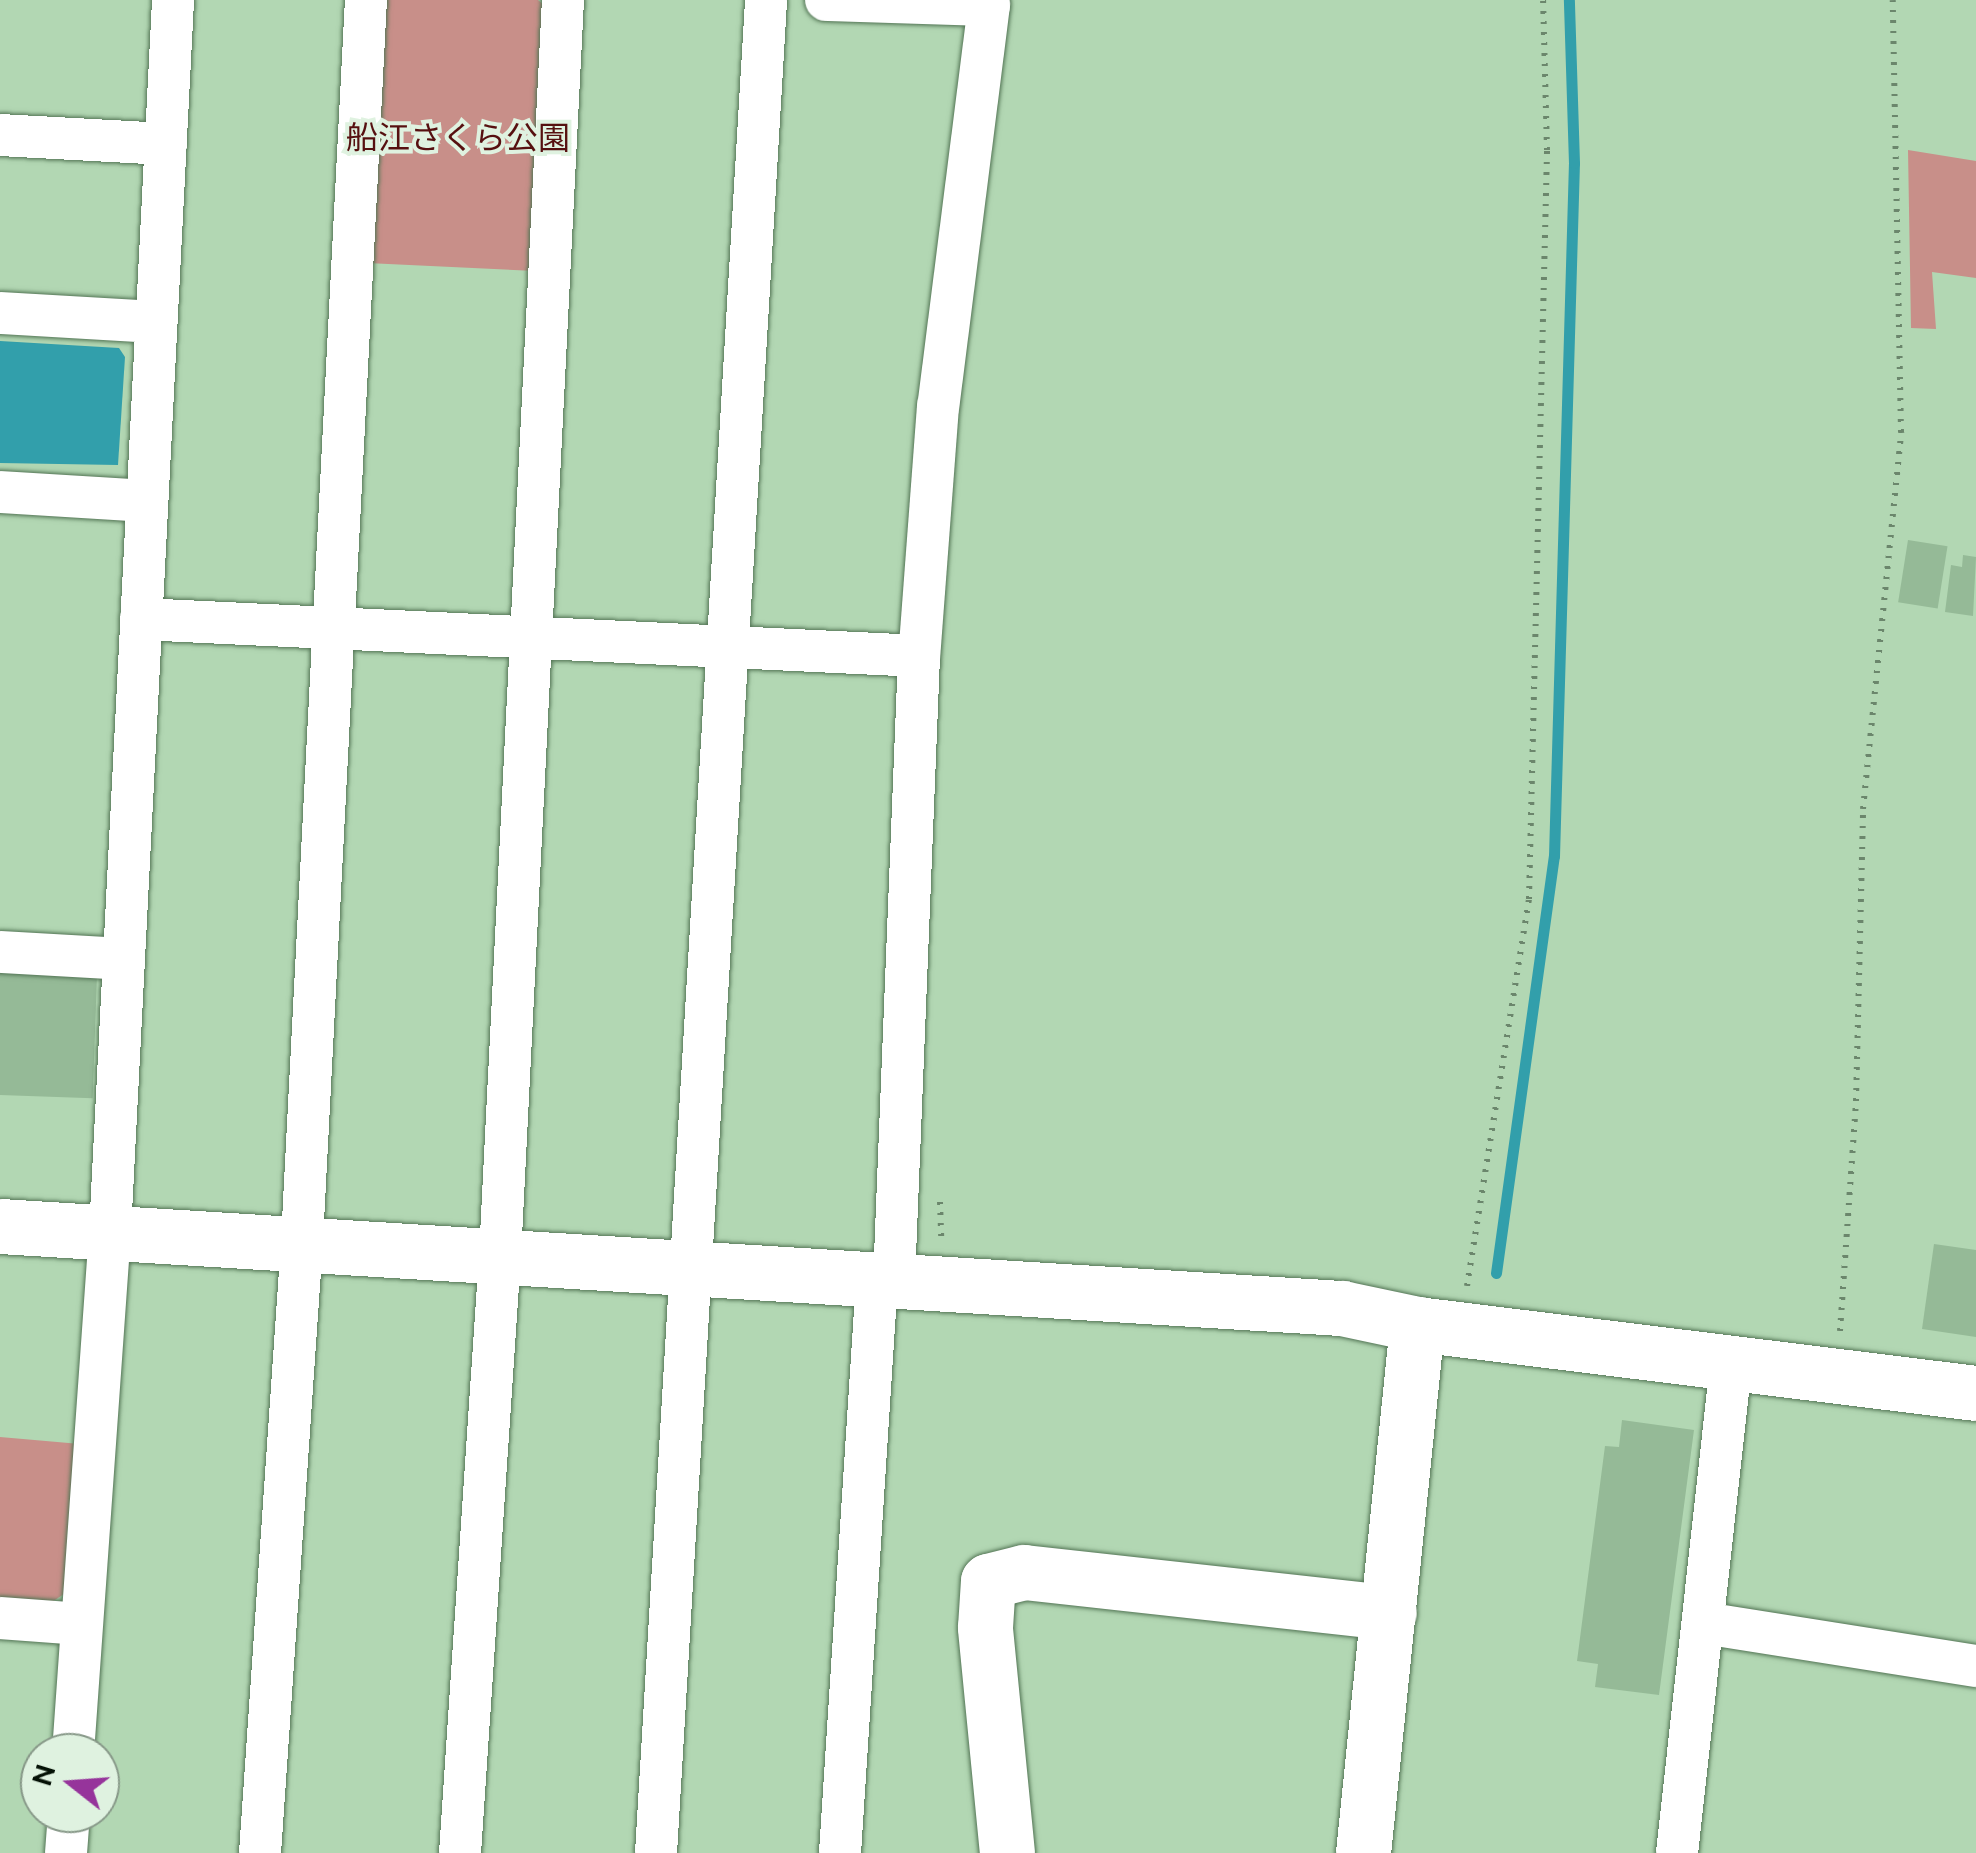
<!DOCTYPE html>
<meta charset="utf-8">
<style>
body{margin:0}
#map{position:relative;width:1976px;height:1853px;overflow:hidden;background:#b2d7b3;font-family:Ubuntu,"Noto Sans JP",sans-serif}
div>[style]{position:absolute}
.green>*{inset:0;background:#c88f89}
.water>*{inset:0;background:#329fab}
.stream>*{height:11px;margin:-5.5px;padding:0 5.5px;transform-origin:5.5px;border-radius:5.5px;background:#329fab}
.building>*{inset:0;background:#95ba97;transform-origin:0 0}
.path>*{height:6px;margin-top:-3px;transform-origin:0;background:repeating-linear-gradient(90deg,#6b866c 0 2.5px,transparent 0 10.5px)}
.roads{filter:drop-shadow(0 0 2px #537555) drop-shadow(0 0 2px #537555)}
.street>*{height:42px;margin:-21px;padding:0 21px;transform-origin:21px;border-radius:21px;background:#fff}
.secondary>*{height:55px;margin:-27.5px;padding:0 27.5px;transform-origin:27.5px;border-radius:27.5px;background:#fff}
span{translate:-50% -50%;white-space:nowrap;text-align:center;line-height:1.15;-webkit-text-stroke:8px #dff2e0;paint-order:stroke}
.park-label{font-size:32px;color:#561010}
.north{position:absolute;left:20px;top:1733px;width:100px;height:100px;box-sizing:border-box;background:#dff2e0;border:2px solid #879888;border-radius:50%;rotate:287deg;font-size:28px;font-weight:700;line-height:40px;text-align:center;color:#041105}
.north::after{content:'';display:block;margin:auto;width:35px;height:45px;background:#96349b;clip-path:polygon(50% 0,100% 100%,50% 72%,0 100%)}
</style>
<div id="map">
<div class="green">
<i style="clip-path:polygon(384px 0,538px 0,550px 10px,536px 271px,367px 263px)"></i>
<i style="clip-path:polygon(1908px 150px,1976px 161px,1976px 278px,1932px 272px,1936px 329px,1911px 328px)"></i>
<i style="clip-path:polygon(0 1437px,80px 1444px,70px 1590px,43px 1608px,0 1604px)"></i>
</div>
<div class="water">
<i style="clip-path:polygon(0 341px,119px 348px,125px 357px,118px 465px,0 463px)"></i>
</div>
<div class="stream">
<i style="left:1496px;top:1273px;width:421px;rotate:-82.1deg"></i>
<i style="left:1554px;top:856px;width:693px;rotate:-88.35deg"></i>
<i style="left:1574px;top:163px;width:163px;rotate:-91.8deg"></i>
</div>
<div class="building">
<i style="left:1908px;top:540px;width:40px;height:63px;rotate:9deg"></i>
<i style="clip-path:polygon(1963px 555px,1976px 557px,1973px 616px,1945px 612px,1951px 565px,1962px 567px)"></i>
<i style="left:0;top:972px;width:97px;height:123px;rotate:2deg"></i>
<i style="clip-path:polygon(1934px 1244px,1976px 1250px,1976px 1337px,1922px 1329px)"></i>
<i style="clip-path:polygon(1622px 1420px,1694px 1430px,1659px 1695px,1595px 1687px,1598px 1664px,1577px 1661px,1605px 1446px,1619px 1447px)"></i>
</div>
<div class="path">
<i style="left:940px;top:1202px;width:37px;rotate:88deg"></i>
<i style="left:1467px;top:1286px;width:392px;rotate:-80.9deg"></i>
<i style="left:1529px;top:899px;width:749px;rotate:-88.62deg"></i>
<i style="left:1547px;top:150px;width:150px;rotate:-91.5deg"></i>
<i style="left:1840px;top:1331px;width:231px;rotate:-86deg"></i>
<i style="left:1856px;top:1101px;width:292px;rotate:-88.6deg"></i>
<i style="left:1863px;top:809px;width:379px;rotate:-84.2deg"></i>
<i style="left:1901px;top:432px;width:432px;rotate:-91.1deg"></i>
</div>
<div class="roads">
<div class="street">
<i style="left:826px;top:0;width:163px;rotate:1.8deg"></i>
<i style="left:989px;top:5px;width:404px;rotate:97.2deg"></i>
<i style="left:938px;top:406px;width:251px;rotate:94.3deg"></i>
<i style="left:919px;top:656px;width:625px;rotate:92.29deg"></i>
<i style="left:0;top:135px;width:166px;rotate:3.1deg"></i>
<i style="left:0;top:313px;width:156px;rotate:3.3deg"></i>
<i style="left:0;top:492px;width:147px;rotate:3.5deg"></i>
<i style="left:141px;top:619px;width:779px;rotate:2.72deg"></i>
<i style="left:0;top:952px;width:124px;rotate:3.2deg"></i>
<i style="left:0;top:1618px;width:81px;rotate:4.2deg"></i>
<i style="left:1704px;top:1623px;width:275px;rotate:9deg"></i>
<i style="left:73px;top:1753px;width:522px;rotate:-85.94deg"></i>
<i style="left:110px;top:1232px;width:1234px;rotate:-87.07deg"></i>
<i style="left:66px;top:1853px;width:40px;rotate:-85.7deg"></i>
<i style="left:260px;top:1853px;width:613px;rotate:-86.07deg"></i>
<i style="left:302px;top:1241px;width:1243px;rotate:-87.05deg"></i>
<i style="left:460px;top:1853px;width:598px;rotate:-86.17deg"></i>
<i style="left:500px;top:1256px;width:1258px;rotate:-87.13deg"></i>
<i style="left:656px;top:1853px;width:1856px;rotate:-86.6deg"></i>
<i style="left:840px;top:1853px;width:574px;rotate:-86.31deg"></i>
<i style="left:1677px;top:1853px;width:494px;rotate:-83.7deg"></i>
</div>
<div class="secondary">
<i style="left:0;top:1226px;width:1345px;rotate:3.5deg"></i>
<i style="left:1342px;top:1308px;width:77px;rotate:12deg"></i>
<i style="left:1417px;top:1324px;width:563px;rotate:7.04deg"></i>
<i style="left:1007px;top:1853px;width:227px;rotate:-95.6deg"></i>
<i style="left:985px;top:1627px;width:46px;rotate:-86.3deg"></i>
<i style="left:988px;top:1581px;width:37px;rotate:-14deg"></i>
<i style="left:1024px;top:1572px;width:367px;rotate:6.3deg"></i>
<i style="left:1363px;top:1853px;width:532px;rotate:-84.17deg"></i>
</div>
</div>
<div class="park-label">
<span style="left:458px;top:137px">船江さくら公園</span>
</div>
<div class="north">N</div>
</div>
